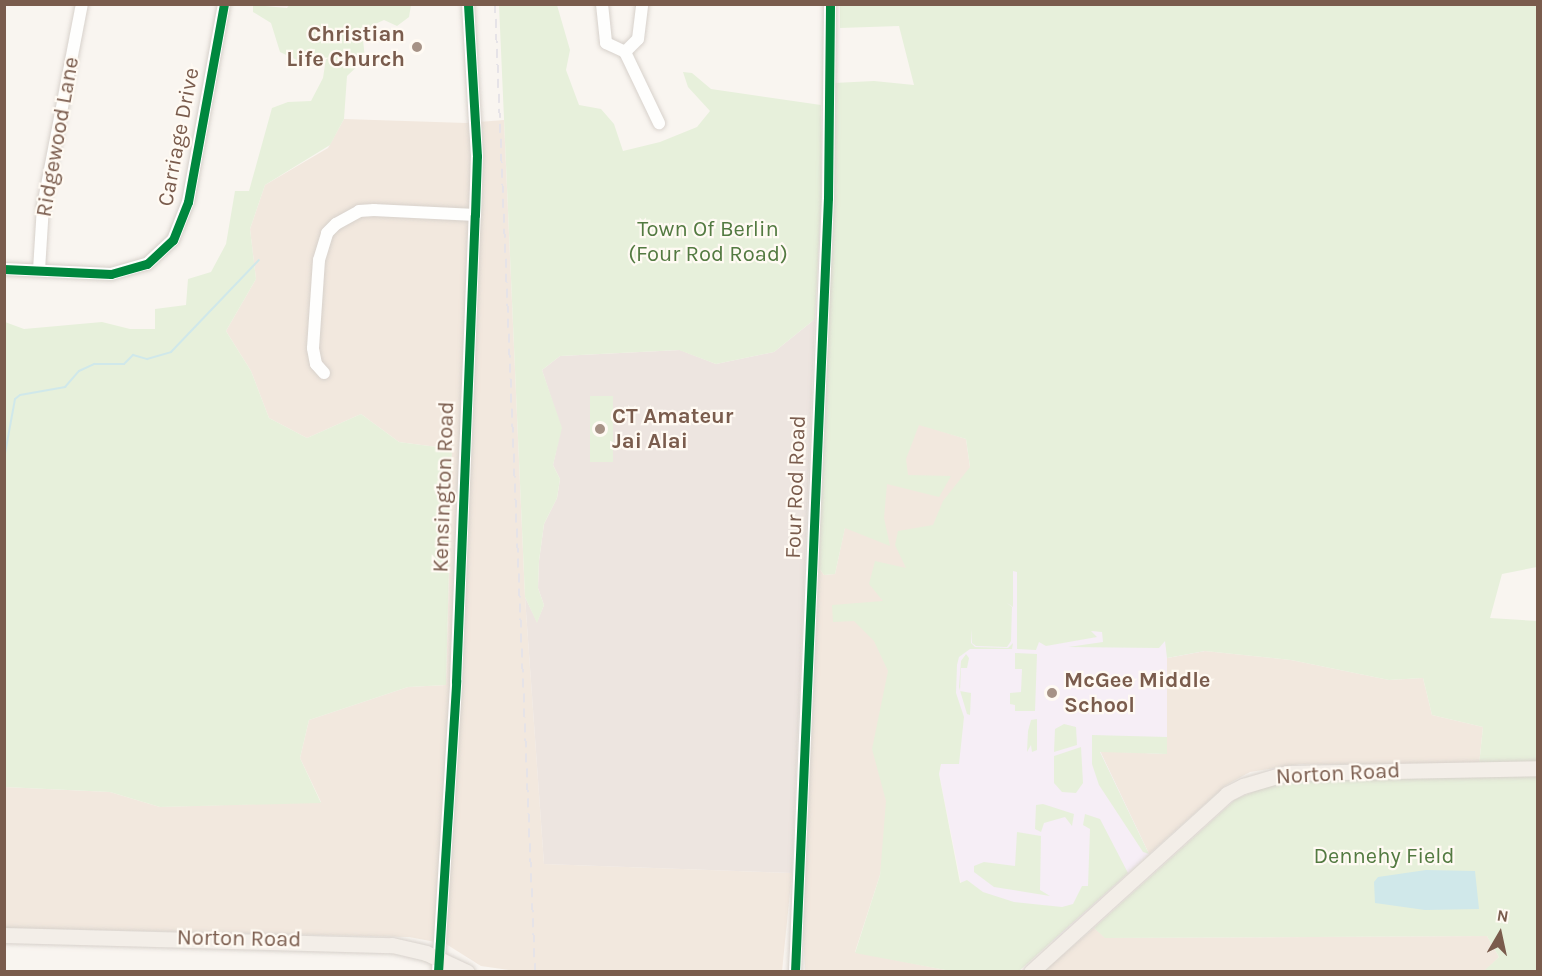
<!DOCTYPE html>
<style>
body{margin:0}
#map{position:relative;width:1542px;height:976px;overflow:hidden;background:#f9f5f0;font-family:Karla,sans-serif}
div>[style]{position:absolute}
.residential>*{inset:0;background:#f2e8de}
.industrial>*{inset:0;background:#ede5e0}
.education>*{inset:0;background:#f6eef6}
.green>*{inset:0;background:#e7f0db;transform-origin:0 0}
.water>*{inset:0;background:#d0e8ea}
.stream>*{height:2px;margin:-1px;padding:0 1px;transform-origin:1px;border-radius:1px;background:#d0e8ea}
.roads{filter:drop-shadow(0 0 2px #d7d1cb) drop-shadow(0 0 2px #d7d1cb)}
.minor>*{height:12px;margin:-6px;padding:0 6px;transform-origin:6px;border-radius:6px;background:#fefefd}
.major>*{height:15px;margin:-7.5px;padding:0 7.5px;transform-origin:7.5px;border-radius:7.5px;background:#f3eee8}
.rail>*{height:2px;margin-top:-1px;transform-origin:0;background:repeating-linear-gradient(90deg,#e6e3e7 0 9px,transparent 0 15px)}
.cycleway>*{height:9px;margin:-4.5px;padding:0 4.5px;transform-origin:4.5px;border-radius:4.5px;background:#00873e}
.dots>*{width:16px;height:16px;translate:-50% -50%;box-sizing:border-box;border:3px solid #fffaf3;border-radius:50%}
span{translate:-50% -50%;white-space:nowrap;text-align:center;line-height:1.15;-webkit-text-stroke:4.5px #fffaf3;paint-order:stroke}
.poi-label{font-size:22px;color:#7a5c4d;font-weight:700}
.right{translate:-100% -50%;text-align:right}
.left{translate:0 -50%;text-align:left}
.street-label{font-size:22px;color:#7a5c4d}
.park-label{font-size:22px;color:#537a41}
.frame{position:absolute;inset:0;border:6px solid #7a5c4d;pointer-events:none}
.north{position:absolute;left:1470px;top:904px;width:60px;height:60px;-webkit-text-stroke:4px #fffaf3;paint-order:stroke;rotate:9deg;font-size:16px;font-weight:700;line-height:24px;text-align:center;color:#7a5c4d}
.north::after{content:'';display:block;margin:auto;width:21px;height:27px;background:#7a5c4d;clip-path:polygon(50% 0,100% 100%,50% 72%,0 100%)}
</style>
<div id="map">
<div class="residential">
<i style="clip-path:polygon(344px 119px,466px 123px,504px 120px,525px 597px,544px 864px,792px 873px,782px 971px,509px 970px,481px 966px,446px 944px,409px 937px,5px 928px,4px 787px,110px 792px,160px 807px,321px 802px,300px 758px,309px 720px,408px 687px,446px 685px,452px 449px,399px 442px,361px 414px,307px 438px,269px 418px,251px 371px,226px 331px,256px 279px,250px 229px,265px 185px,328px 148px)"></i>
<i style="clip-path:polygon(919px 424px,966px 439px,970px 467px,880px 875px,855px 952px,951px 971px,805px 972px,803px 931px,819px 568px,824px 575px,835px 574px,845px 527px)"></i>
<i style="clip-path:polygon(1205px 651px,1291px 660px,1389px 680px,1423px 678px,1432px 715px,1483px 727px,1479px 765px,1300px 764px,1250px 772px,1226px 785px,1149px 854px,1100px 751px,1167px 754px,1167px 658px)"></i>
<i style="clip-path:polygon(1094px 928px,1106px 938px,1487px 936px,1499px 957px,1484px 972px,1043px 972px)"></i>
</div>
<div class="industrial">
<i style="clip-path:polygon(815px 319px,792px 873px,544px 864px,525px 597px,537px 622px,544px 605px,538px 588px,539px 561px,544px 524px,557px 498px,560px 479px,553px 465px,561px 428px,542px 370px,560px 356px,680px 350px,716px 364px,774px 352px)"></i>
</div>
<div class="education">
<i style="clip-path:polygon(1022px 534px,1205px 651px,1167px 658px,1167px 754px,1100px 751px,1149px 854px,1054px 941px,961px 883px,939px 774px,941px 764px,928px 669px)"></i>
</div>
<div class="green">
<i style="clip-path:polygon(290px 4px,411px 5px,409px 17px,397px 26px,384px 20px,362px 30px,365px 59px,347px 76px,344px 119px,330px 145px,265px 185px,250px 229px,256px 279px,226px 331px,251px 371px,269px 418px,307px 438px,361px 414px,399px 442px,452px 449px,446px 685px,408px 687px,309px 720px,300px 758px,321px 803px,160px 807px,110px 792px,5px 787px,5px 322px,24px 329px,102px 322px,130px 329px,155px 329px,155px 309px,186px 305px,188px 279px,211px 272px,226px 244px,235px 191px,249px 191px,272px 108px,288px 102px,311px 101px,323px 78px,326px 58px,299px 61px,280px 52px,271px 23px,253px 12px,253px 5px,287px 8px)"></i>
<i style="clip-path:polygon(499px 5px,557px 5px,570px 50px,566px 70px,579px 105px,601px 109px,614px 124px,623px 151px,660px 142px,697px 127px,710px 111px,688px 87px,683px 72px,692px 73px,711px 89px,821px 105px,821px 201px,815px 319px,774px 352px,716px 364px,679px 350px,560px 356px,542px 370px,562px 428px,553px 465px,560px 479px,557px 498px,544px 524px,539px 561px,538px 588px,544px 605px,537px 623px,525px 597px)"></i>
<i style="clip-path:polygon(840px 5px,1537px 5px,1537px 567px,1502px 574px,1490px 618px,1537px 621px,1537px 762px,1479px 765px,1483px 727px,1432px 715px,1423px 678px,1389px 680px,1291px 660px,1205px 651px,1167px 658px,1165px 641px,1159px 648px,1068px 647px,1103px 642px,1102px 632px,1091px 631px,1097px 637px,1046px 646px,1039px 642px,1036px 650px,1017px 649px,1017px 572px,1013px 571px,1013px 607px,1007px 603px,1012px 607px,1011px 641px,1007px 647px,976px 646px,972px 643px,972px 629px,971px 643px,975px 647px,1008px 648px,1013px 643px,1012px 649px,970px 649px,959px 657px,957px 665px,956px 693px,964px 717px,959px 764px,941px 764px,939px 774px,960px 883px,967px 880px,983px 892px,1014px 902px,1062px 907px,1073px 904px,1082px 886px,1088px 886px,1090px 829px,1083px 825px,1085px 814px,1100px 819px,1128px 873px,1019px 971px,951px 971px,855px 953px,880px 875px,886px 801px,872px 749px,888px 671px,874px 641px,854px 621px,833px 622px,832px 605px,883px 601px,869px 584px,875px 561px,906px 568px,895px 545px,898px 531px,933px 525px,943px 501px,970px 467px,966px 439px,919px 425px,906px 459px,908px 475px,951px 476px,939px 497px,887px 484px,884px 518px,890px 546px,845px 528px,835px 574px,824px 575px,819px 568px,834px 83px,874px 81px,914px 85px,899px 26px,840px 28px)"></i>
<i style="left:590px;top:396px;width:23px;height:66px"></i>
<i style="clip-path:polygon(1015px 653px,1037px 654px,1035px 711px,1015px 711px,1015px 705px,1010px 704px,1010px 693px,1021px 692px,1022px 669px,1015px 669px)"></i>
<i style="clip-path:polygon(966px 654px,969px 658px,967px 668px,961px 668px,960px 691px,971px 693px,970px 715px,967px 714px,959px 687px,961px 661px)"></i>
<i style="clip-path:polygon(1037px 719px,1037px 750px,1032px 752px,1031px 745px,1027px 752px,1028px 731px,1031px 720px)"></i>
<i style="clip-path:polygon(1064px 724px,1076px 727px,1077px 745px,1054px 752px,1055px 729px)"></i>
<i style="clip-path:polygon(1092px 735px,1167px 737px,1167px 754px,1100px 752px,1149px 854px,1143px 852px,1099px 785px,1092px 764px)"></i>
<i style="clip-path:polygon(1081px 747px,1083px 783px,1076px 793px,1062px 792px,1054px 783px,1054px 756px)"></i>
<i style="clip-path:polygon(1537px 774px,1537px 971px,1484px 971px,1499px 957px,1487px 936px,1105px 938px,1094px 928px,1236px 799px,1285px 779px)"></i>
<i style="clip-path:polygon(1043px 804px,1074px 814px,1072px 826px,1065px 817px,1044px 823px,1041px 832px,1035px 829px,1036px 805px)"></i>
<i style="clip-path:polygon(1017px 832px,1041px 836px,1040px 890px,1050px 896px,994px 887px,974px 872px,974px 866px,984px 862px,1015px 866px)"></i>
</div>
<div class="water">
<i style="clip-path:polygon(1426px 870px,1475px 871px,1479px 909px,1425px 910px,1375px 903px,1374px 882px,1378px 877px)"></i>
</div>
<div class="stream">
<i style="left:4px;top:459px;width:61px;rotate:-79.6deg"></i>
<i style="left:15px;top:399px;width:6px;rotate:-39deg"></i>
<i style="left:20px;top:395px;width:46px;rotate:-10.1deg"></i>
<i style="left:65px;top:387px;width:21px;rotate:-49deg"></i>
<i style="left:79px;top:371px;width:17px;rotate:-25deg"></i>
<i style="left:94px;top:364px;width:30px"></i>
<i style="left:124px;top:364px;width:13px;rotate:-45deg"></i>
<i style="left:133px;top:355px;width:15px;rotate:16deg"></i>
<i style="left:147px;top:359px;width:25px;rotate:-16deg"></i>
<i style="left:171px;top:352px;width:127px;rotate:-46.3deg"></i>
</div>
<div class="roads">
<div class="minor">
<i style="left:602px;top:4px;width:39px;rotate:84deg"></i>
<i style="left:606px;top:43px;width:21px;rotate:25deg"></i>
<i style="left:625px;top:52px;width:18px;rotate:-45deg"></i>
<i style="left:638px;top:39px;width:35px;rotate:-83deg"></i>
<i style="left:625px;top:52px;width:79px;rotate:64.4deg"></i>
<i style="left:4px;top:269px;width:107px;rotate:2.7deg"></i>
<i style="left:111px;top:274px;width:37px;rotate:-16deg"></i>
<i style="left:147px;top:264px;width:35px;rotate:-43deg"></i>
<i style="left:173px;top:240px;width:41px;rotate:-68.5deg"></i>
<i style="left:188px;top:202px;width:201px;rotate:-79.7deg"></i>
<i style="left:39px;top:270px;width:64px;rotate:-86.4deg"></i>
<i style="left:43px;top:206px;width:206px;rotate:-79.1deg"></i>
<i style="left:324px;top:373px;width:12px;rotate:-132deg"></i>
<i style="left:316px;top:364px;width:16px;rotate:-101deg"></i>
<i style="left:313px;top:348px;width:88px;rotate:-86.1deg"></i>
<i style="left:319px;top:260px;width:28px;rotate:-73deg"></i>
<i style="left:327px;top:233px;width:13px;rotate:-45deg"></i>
<i style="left:336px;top:224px;width:26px;rotate:-29deg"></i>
<i style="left:359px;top:211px;width:15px;rotate:-4deg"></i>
<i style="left:374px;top:210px;width:101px;rotate:2.8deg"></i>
<i style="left:438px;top:972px;width:291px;rotate:-86.4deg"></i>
<i style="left:456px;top:682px;width:467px;rotate:-87.7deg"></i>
<i style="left:475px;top:215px;width:59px;rotate:-88.1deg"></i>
<i style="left:477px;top:156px;width:152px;rotate:-93.4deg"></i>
<i style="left:795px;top:972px;width:775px;rotate:-87.56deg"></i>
<i style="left:828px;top:198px;width:194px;rotate:-89.4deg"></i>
</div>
<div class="major">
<i style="left:4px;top:935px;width:388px;rotate:1.5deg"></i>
<i style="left:392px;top:945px;width:35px;rotate:13deg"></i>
<i style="left:426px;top:953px;width:45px;rotate:24.9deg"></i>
<i style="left:1031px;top:972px;width:265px;rotate:-42.2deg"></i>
<i style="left:1227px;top:794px;width:18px;rotate:-27deg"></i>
<i style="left:1243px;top:786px;width:46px;rotate:-16.5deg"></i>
<i style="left:1287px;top:773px;width:251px;rotate:-1.1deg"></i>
</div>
</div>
<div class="rail">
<i style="left:495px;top:4px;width:969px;rotate:87.63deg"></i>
</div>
<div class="cycleway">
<i style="left:4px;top:269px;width:107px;rotate:2.7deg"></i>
<i style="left:111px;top:274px;width:37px;rotate:-16deg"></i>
<i style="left:147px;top:264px;width:35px;rotate:-43deg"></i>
<i style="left:173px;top:240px;width:41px;rotate:-68.5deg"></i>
<i style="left:188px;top:202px;width:201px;rotate:-79.7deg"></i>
<i style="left:438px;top:972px;width:291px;rotate:-86.4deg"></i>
<i style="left:456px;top:682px;width:467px;rotate:-87.7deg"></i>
<i style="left:475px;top:215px;width:59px;rotate:-88.1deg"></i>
<i style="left:477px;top:156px;width:152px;rotate:-93.4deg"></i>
<i style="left:795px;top:972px;width:775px;rotate:-87.56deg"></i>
<i style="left:828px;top:198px;width:194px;rotate:-89.4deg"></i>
</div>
<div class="dots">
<i style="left:417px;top:47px;background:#a69286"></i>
<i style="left:600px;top:429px;background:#a69286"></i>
<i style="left:1052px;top:693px;background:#a69286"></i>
</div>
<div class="poi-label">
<span class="right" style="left:405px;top:47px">Christian<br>Life Church</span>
<span class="left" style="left:612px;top:429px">CT Amateur<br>Jai Alai</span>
<span class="left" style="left:1064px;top:693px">McGee Middle<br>School</span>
</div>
<div class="street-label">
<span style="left:58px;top:137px;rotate:-80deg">Ridgewood Lane</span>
<span style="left:179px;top:137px;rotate:-79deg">Carriage Drive</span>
<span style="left:444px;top:487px;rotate:-88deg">Kensington Road</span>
<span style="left:796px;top:487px;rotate:-88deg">Four Rod Road</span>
<span style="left:1338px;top:774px;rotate:-3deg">Norton Road</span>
<span style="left:239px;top:939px;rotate:1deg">Norton Road</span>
</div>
<div class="park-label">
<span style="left:708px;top:242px">Town Of Berlin<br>(Four Rod Road)</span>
<span style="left:1384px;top:857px">Dennehy Field</span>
</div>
<div class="frame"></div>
<div class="north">N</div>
</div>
